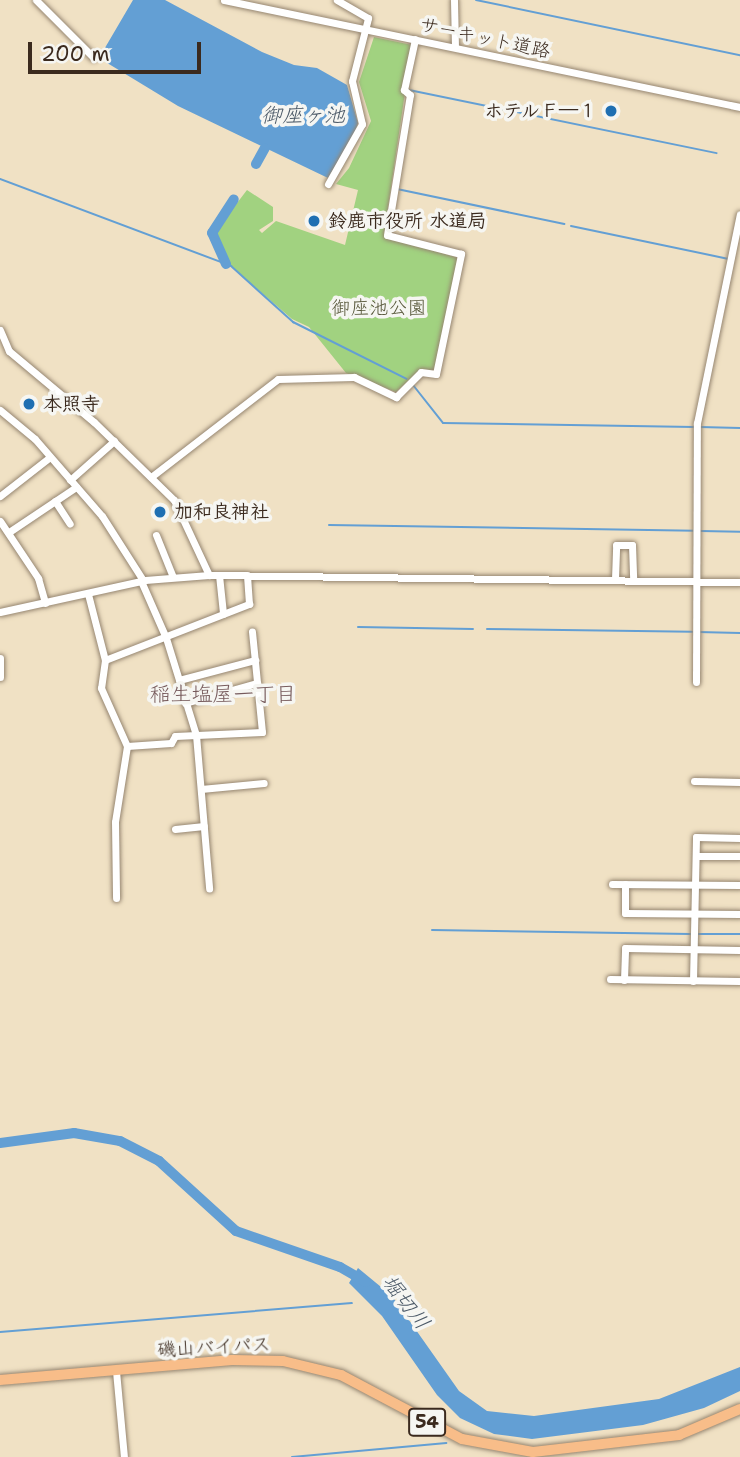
<!DOCTYPE html>
<meta charset="utf-8">
<style>
body{margin:0}
#map{position:relative;width:740px;height:1457px;overflow:hidden;background:#f0e1c4;font-family:"Shantell Sans","Klee One",sans-serif}
div>[style]{position:absolute}
.green>*{inset:0;background:#a1d280}
.water>*{inset:0;background:#639fd4}
.stream>*{height:2px;margin:-1px;padding:0 1px;transform-origin:1px;border-radius:1px;background:#639fd4}
.river>*{height:10px;margin:-5px;padding:0 5px;transform-origin:5px;border-radius:5px;background:#639fd4}
.roads{filter:drop-shadow(0 0 2px #968671) drop-shadow(0 0 2px #968671)}
.minor>*{height:7px;margin:-3.5px;padding:0 3.5px;transform-origin:3.5px;border-radius:3.5px;background:#fff}
.major>*{height:10px;margin:-5px;padding:0 5px;transform-origin:5px;border-radius:5px;background:#f8bd89}
.dots>*{width:19px;height:19px;translate:-50% -50%;box-sizing:border-box;border:4px solid #f6f6f2;border-radius:50%}
span{translate:-50% -50%;white-space:nowrap;text-align:center;line-height:1.15;-webkit-text-stroke:7px #f6f6f2;paint-order:stroke}
.shield-label span{padding:2px 5px;background:#f6f6f2;border:2px solid;border-radius:5px;-webkit-text-stroke-width:0}
.shield-label{font-size:18px;color:#3b2a1e;font-weight:700}
.street-label{font-size:19px;color:#3b2a1e}
.poi-label{font-size:19px;color:#3b2a1e;font-weight:700}
.right{translate:-100% -50%;text-align:right}
.left{translate:0 -50%;text-align:left}
.park-label{font-size:19px;color:#545436}
.water-label{font-size:21px;color:#4b5967;font-style:italic}
.neighbourhood-label{font-size:21px;color:#765a5b}
.scale{position:absolute;left:28px;top:42px;width:173px;height:32px;box-sizing:border-box;border:4px solid #3b2a1e;border-top:0;padding-left:9px;font-size:21px;line-height:24px;white-space:nowrap;color:#3b2a1e;-webkit-text-stroke:5px #f6f6f2;paint-order:stroke}
</style>
<div id="map">
<div class="green">
<i style="clip-path:polygon(374px 37px,412px 45px,384px 235px,458px 258px,435px 370px,419px 371px,396px 392px,346px 373px,309px 327px,292px 319px,227px 263px,214px 233px,247px 190px,273px 207px,273px 221px,259px 230px,262px 233px,276px 221px,345px 245px,358px 190px,336px 184px,349px 168px,371px 121px,359px 82px)"></i>
</div>
<div class="water">
<i style="clip-path:polygon(133px 0,165px 0,262px 52px,294px 65px,317px 68px,347px 85px,358px 123px,352px 141px,328px 178px,178px 106px,99px 58px)"></i>
<i style="clip-path:polygon(358px 1268px,392px 1296px,459px 1391px,487px 1411px,534px 1416px,659px 1399px,740px 1367px,740px 1391px,704px 1408px,643px 1425px,532px 1439px,494px 1434px,460px 1418px,437px 1395px,382px 1316px,349px 1283px)"></i>
</div>
<div class="stream">
<i style="left:476px;top:0;width:270px;rotate:11.8deg"></i>
<i style="left:409px;top:90px;width:314px;rotate:11.6deg"></i>
<i style="left:0;top:179px;width:247px;rotate:20.6deg"></i>
<i style="left:231px;top:266px;width:84px;rotate:42.1deg"></i>
<i style="left:293px;top:322px;width:127px;rotate:26.6deg"></i>
<i style="left:397px;top:189px;width:171px;rotate:11.8deg"></i>
<i style="left:571px;top:226px;width:161px;rotate:11.8deg"></i>
<i style="left:413px;top:385px;width:48px;rotate:51.7deg"></i>
<i style="left:443px;top:423px;width:251px;rotate:0.9deg"></i>
<i style="left:700px;top:427px;width:40px;rotate:1.4deg"></i>
<i style="left:329px;top:525px;width:366px;rotate:0.9deg"></i>
<i style="left:701px;top:531px;width:39px;rotate:1deg"></i>
<i style="left:358px;top:627px;width:115px;rotate:1deg"></i>
<i style="left:487px;top:629px;width:205px;rotate:0.8deg"></i>
<i style="left:698px;top:632px;width:42px;rotate:1.4deg"></i>
<i style="left:432px;top:930px;width:258px;rotate:0.9deg"></i>
<i style="left:695px;top:934px;width:45px"></i>
<i style="left:0;top:1332px;width:353px;rotate:-4.7deg"></i>
<i style="left:292px;top:1457px;width:155px;rotate:-5.2deg"></i>
</div>
<div class="river">
<i style="left:256px;top:164px;width:18px;rotate:-61deg"></i>
<i style="left:226px;top:264px;width:34px;rotate:-114deg"></i>
<i style="left:212px;top:233px;width:40px;rotate:-57.1deg"></i>
<i style="left:0;top:1143px;width:75px;rotate:-7.7deg"></i>
<i style="left:74px;top:1133px;width:47px;rotate:9.9deg"></i>
<i style="left:120px;top:1141px;width:44px;rotate:27.1deg"></i>
<i style="left:159px;top:1161px;width:104px;rotate:42.3deg"></i>
<i style="left:236px;top:1231px;width:110px;rotate:19.1deg"></i>
<i style="left:340px;top:1267px;width:30px;rotate:30deg"></i>
</div>
<div class="roads">
<div class="minor">
<i style="left:36px;top:0;width:81px;rotate:45deg"></i>
<i style="left:224px;top:0;width:527px;rotate:11.72deg"></i>
<i style="left:454px;top:0;width:47px;rotate:88.8deg"></i>
<i style="left:328px;top:184px;width:69px;rotate:-60.5deg"></i>
<i style="left:362px;top:124px;width:44px;rotate:-103.1deg"></i>
<i style="left:352px;top:81px;width:65px;rotate:-75.7deg"></i>
<i style="left:368px;top:18px;width:36px;rotate:-150deg"></i>
<i style="left:0;top:330px;width:23px;rotate:67deg"></i>
<i style="left:9px;top:351px;width:111px;rotate:39.9deg"></i>
<i style="left:94px;top:422px;width:112px;rotate:44.3deg"></i>
<i style="left:174px;top:500px;width:83px;rotate:65deg"></i>
<i style="left:0;top:410px;width:45px;rotate:39.6deg"></i>
<i style="left:35px;top:439px;width:102px;rotate:49deg"></i>
<i style="left:102px;top:516px;width:76px;rotate:57.4deg"></i>
<i style="left:151px;top:477px;width:160px;rotate:-37.7deg"></i>
<i style="left:278px;top:379px;width:76px;rotate:-1.5deg"></i>
<i style="left:354px;top:377px;width:47px;rotate:25.5deg"></i>
<i style="left:396px;top:397px;width:35px;rotate:-45deg"></i>
<i style="left:421px;top:372px;width:15px;rotate:8deg"></i>
<i style="left:436px;top:374px;width:123px;rotate:-78.2deg"></i>
<i style="left:461px;top:254px;width:76px;rotate:-165.6deg"></i>
<i style="left:387px;top:235px;width:142px;rotate:-80.7deg"></i>
<i style="left:410px;top:95px;width:8px;rotate:-140deg"></i>
<i style="left:404px;top:90px;width:52px;rotate:-77.8deg"></i>
<i style="left:70px;top:480px;width:59px;rotate:-41.6deg"></i>
<i style="left:0;top:496px;width:63px;rotate:-38deg"></i>
<i style="left:55px;top:501px;width:27px;rotate:57deg"></i>
<i style="left:0;top:521px;width:69px;rotate:56.3deg"></i>
<i style="left:38px;top:578px;width:26px;rotate:74deg"></i>
<i style="left:9px;top:532px;width:81px;rotate:-33.9deg"></i>
<i style="left:156px;top:535px;width:45px;rotate:68deg"></i>
<i style="left:219px;top:575px;width:39px;rotate:84deg"></i>
<i style="left:615px;top:579px;width:34px;rotate:-88deg"></i>
<i style="left:616px;top:545px;width:16px"></i>
<i style="left:632px;top:545px;width:34px;rotate:88deg"></i>
<i style="left:141px;top:581px;width:62px;rotate:66.3deg"></i>
<i style="left:166px;top:638px;width:102px;rotate:72.8deg"></i>
<i style="left:196px;top:735px;width:154px;rotate:85.1deg"></i>
<i style="left:88px;top:594px;width:68px;rotate:75.6deg"></i>
<i style="left:105px;top:660px;width:28px;rotate:98deg"></i>
<i style="left:101px;top:688px;width:64px;rotate:65.9deg"></i>
<i style="left:127px;top:746px;width:77px;rotate:99deg"></i>
<i style="left:115px;top:822px;width:76px;rotate:89.2deg"></i>
<i style="left:0;top:612px;width:148px;rotate:-12.4deg"></i>
<i style="left:145px;top:580px;width:64px;rotate:-4.5deg"></i>
<i style="left:209px;top:575px;width:531px;rotate:0.76deg"></i>
<i style="left:0;top:658px;width:19px;rotate:90deg"></i>
<i style="left:105px;top:660px;width:155px;rotate:-21.3deg"></i>
<i style="left:249px;top:604px;width:29px;rotate:-94deg"></i>
<i style="left:179px;top:680px;width:79px;rotate:-14.7deg"></i>
<i style="left:696px;top:682px;width:259px;rotate:-89.8deg"></i>
<i style="left:697px;top:423px;width:213px;rotate:-78.4deg"></i>
<i style="left:185px;top:703px;width:75px;rotate:-15.5deg"></i>
<i style="left:127px;top:746px;width:44px;rotate:-3.9deg"></i>
<i style="left:171px;top:743px;width:8px;rotate:-60deg"></i>
<i style="left:175px;top:736px;width:87px;rotate:-2.6deg"></i>
<i style="left:262px;top:732px;width:101px;rotate:-95.7deg"></i>
<i style="left:694px;top:781px;width:46px;rotate:1.2deg"></i>
<i style="left:201px;top:789px;width:63px;rotate:-5.4deg"></i>
<i style="left:175px;top:829px;width:29px;rotate:-6deg"></i>
<i style="left:696px;top:856px;width:44px"></i>
<i style="left:612px;top:884px;width:128px;rotate:0.4deg"></i>
<i style="left:625px;top:884px;width:29px;rotate:90deg"></i>
<i style="left:625px;top:913px;width:115px;rotate:0.5deg"></i>
<i style="left:610px;top:979px;width:130px;rotate:0.9deg"></i>
<i style="left:624px;top:980px;width:32px;rotate:-88deg"></i>
<i style="left:625px;top:948px;width:115px;rotate:1deg"></i>
<i style="left:693px;top:981px;width:144px;rotate:-88.8deg"></i>
<i style="left:696px;top:837px;width:44px;rotate:1.3deg"></i>
<i style="left:116px;top:1371px;width:86px;rotate:84.7deg"></i>
</div>
<div class="major">
<i style="left:0;top:1380px;width:233px;rotate:-4.9deg"></i>
<i style="left:232px;top:1360px;width:51px;rotate:1.1deg"></i>
<i style="left:283px;top:1361px;width:60px;rotate:13.6deg"></i>
<i style="left:341px;top:1375px;width:137px;rotate:27.9deg"></i>
<i style="left:462px;top:1439px;width:72px;rotate:10.4deg"></i>
<i style="left:533px;top:1452px;width:147px;rotate:-6.6deg"></i>
<i style="left:679px;top:1435px;width:66px;rotate:-23.1deg"></i>
</div>
</div>
<div class="dots">
<i style="left:611px;top:111px;background:#1f6fb2"></i>
<i style="left:314px;top:221px;background:#1f6fb2"></i>
<i style="left:29px;top:404px;background:#1f6fb2"></i>
<i style="left:160px;top:512px;background:#1f6fb2"></i>
</div>
<div class="shield-label">
<span style="left:427px;top:1422px">54</span>
</div>
<div class="street-label">
<span style="left:485px;top:38px;rotate:12deg">サーキット道路</span>
<span style="left:214px;top:1347px;rotate:-3deg">磯山バイパス</span>
</div>
<div class="poi-label">
<span class="right" style="left:597px;top:111px">ホテルＦ―１</span>
<span class="left" style="left:328px;top:221px">鈴鹿市役所 水道局</span>
<span class="left" style="left:43px;top:404px">本照寺</span>
<span class="left" style="left:174px;top:512px">加和良神社</span>
</div>
<div class="park-label">
<span style="left:379px;top:308px">御座池公園</span>
</div>
<div class="water-label">
<span style="left:303px;top:115px">御座ヶ池</span>
<span style="left:406px;top:1302px;rotate:52deg">堀切川</span>
</div>
<div class="neighbourhood-label">
<span style="left:223px;top:694px">稲生塩屋一丁目</span>
</div>
<div class="scale">200 m</div>
</div>
